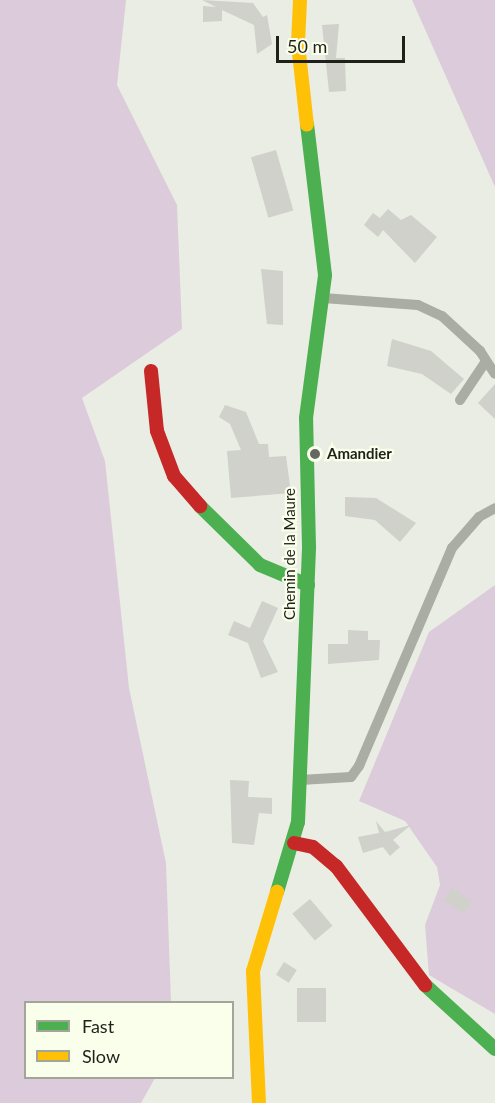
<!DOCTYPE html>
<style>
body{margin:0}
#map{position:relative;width:495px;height:1103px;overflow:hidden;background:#eaede3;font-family:Lato,sans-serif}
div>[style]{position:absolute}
.green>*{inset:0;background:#dccbda}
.building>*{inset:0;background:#cfd1ca;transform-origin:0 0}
.lane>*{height:10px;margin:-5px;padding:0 5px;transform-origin:5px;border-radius:5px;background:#aaada3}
.fast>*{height:14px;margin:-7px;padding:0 7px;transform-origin:7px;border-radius:7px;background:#4caf50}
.slow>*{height:14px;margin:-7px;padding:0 7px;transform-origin:7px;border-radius:7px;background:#ffc107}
.jam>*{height:14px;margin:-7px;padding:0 7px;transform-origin:7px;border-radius:7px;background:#c62828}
.dots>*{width:16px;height:16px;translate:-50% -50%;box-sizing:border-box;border:3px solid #faffec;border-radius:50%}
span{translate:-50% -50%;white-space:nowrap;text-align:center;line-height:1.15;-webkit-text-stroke:4.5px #faffec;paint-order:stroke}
.poi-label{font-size:15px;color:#1e2019;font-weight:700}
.left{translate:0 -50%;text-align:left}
.street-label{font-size:15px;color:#1e2019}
.legend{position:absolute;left:24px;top:1001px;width:210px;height:78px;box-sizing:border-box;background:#faffec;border:2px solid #a2a698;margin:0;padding:8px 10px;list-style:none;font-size:18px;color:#1e2019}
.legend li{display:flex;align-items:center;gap:12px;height:30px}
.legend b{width:30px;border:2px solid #a2a698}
.scale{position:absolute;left:276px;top:36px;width:129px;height:27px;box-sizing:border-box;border:3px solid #1e2019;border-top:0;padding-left:8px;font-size:18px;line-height:21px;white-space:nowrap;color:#1e2019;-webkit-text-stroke:4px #faffec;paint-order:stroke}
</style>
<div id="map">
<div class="green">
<i style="clip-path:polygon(0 0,126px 0,117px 85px,177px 205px,182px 329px,82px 398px,105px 461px,129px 688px,166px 863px,171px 1002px,26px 1002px,26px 1078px,155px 1078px,141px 1103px,0 1103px)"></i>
<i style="clip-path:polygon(412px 0,495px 0,495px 187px)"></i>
<i style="clip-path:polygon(495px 585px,495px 1014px,429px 975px,425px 925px,440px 885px,437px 867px,405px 821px,359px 801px,429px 632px)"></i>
</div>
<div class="building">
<i style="clip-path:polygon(202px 0,253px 3px,263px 17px,267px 15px,272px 44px,257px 54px,254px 25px,222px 10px,222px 21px,203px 22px,203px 6px,216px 7px)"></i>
<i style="clip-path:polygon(339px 24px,336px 58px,345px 58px,346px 91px,329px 92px,322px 25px)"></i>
<i style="left:276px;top:150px;width:63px;height:26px;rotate:74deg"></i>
<i style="clip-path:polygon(388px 209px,401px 220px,411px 215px,437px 237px,415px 263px,383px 230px,378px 237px,364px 225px,373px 213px,380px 218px)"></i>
<i style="clip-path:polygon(261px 269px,283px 271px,283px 325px,267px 324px)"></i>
<i style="clip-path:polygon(392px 339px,431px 351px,464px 379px,451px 394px,422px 374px,387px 366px)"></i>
<i style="clip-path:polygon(495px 384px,495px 419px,478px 403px)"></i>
<i style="clip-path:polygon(225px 405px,246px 412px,259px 444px,268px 444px,269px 457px,286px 456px,291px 493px,231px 498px,227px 451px,241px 450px,230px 424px,219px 417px)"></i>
<i style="clip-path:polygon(345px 497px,376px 498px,416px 523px,400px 542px,375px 520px,345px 516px)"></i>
<i style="clip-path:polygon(262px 601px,278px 608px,263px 641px,278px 672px,261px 678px,248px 643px,228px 635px,234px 621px,250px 628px)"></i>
<i style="clip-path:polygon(348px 630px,368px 631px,368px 640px,380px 640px,379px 660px,328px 664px,328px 644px,348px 644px)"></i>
<i style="clip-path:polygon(230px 780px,249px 781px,248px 797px,272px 798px,272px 814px,259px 813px,254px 845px,232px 843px)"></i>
<i style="clip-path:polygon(376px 821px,385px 832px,411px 825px,393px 840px,400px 847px,390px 856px,383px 847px,363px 853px,358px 837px,379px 833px)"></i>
<i style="left:452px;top:888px;width:24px;height:15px;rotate:33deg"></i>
<i style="left:310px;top:899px;width:35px;height:23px;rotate:50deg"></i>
<i style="left:284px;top:962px;width:15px;height:15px;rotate:32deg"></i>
<i style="left:326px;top:988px;width:34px;height:29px;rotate:90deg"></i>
</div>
<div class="lane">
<i style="left:323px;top:298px;width:95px;rotate:4.2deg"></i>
<i style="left:418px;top:305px;width:26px;rotate:25deg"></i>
<i style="left:442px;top:316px;width:52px;rotate:42.6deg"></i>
<i style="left:480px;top:351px;width:27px;rotate:57deg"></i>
<i style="left:460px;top:400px;width:43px;rotate:-56.3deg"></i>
<i style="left:300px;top:780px;width:51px;rotate:-3.4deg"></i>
<i style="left:351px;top:777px;width:14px;rotate:-54deg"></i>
<i style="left:359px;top:766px;width:237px;rotate:-66.9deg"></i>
<i style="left:452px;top:548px;width:41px;rotate:-48.9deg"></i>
<i style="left:479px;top:517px;width:18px;rotate:-29deg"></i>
</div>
<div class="fast">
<i style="left:200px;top:506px;width:84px;rotate:44.5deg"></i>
<i style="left:260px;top:565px;width:52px;rotate:22.6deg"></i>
<i style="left:277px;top:892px;width:73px;rotate:-73.3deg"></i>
<i style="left:298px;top:822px;width:275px;rotate:-87.7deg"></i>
<i style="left:309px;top:547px;width:129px;rotate:-91.3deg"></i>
<i style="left:306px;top:418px;width:144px;rotate:-82.4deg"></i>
<i style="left:325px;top:275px;width:151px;rotate:-96.8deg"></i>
<i style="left:425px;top:985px;width:95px;rotate:42.4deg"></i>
</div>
<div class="slow">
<i style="left:300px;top:0;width:44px;rotate:92.6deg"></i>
<i style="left:298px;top:44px;width:81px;rotate:83.7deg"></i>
<i style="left:259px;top:1103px;width:132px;rotate:-92.6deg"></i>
<i style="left:253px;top:971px;width:83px;rotate:-73.1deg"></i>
</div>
<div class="jam">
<i style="left:151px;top:371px;width:60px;rotate:84.3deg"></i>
<i style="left:157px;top:431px;width:48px;rotate:69.3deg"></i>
<i style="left:174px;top:476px;width:40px;rotate:49deg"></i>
<i style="left:294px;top:843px;width:19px;rotate:12deg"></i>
<i style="left:313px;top:847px;width:30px;rotate:40deg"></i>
<i style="left:336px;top:866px;width:149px;rotate:53.2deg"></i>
</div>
<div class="dots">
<i style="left:315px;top:454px;background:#656860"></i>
</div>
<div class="poi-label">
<span class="left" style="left:327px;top:454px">Amandier</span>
</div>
<div class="street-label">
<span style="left:290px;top:554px;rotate:-90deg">Chemin de la Maure</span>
</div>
<ul class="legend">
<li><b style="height:8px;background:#4caf50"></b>Fast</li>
<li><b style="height:8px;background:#ffc107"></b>Slow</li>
</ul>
<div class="scale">50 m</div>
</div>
